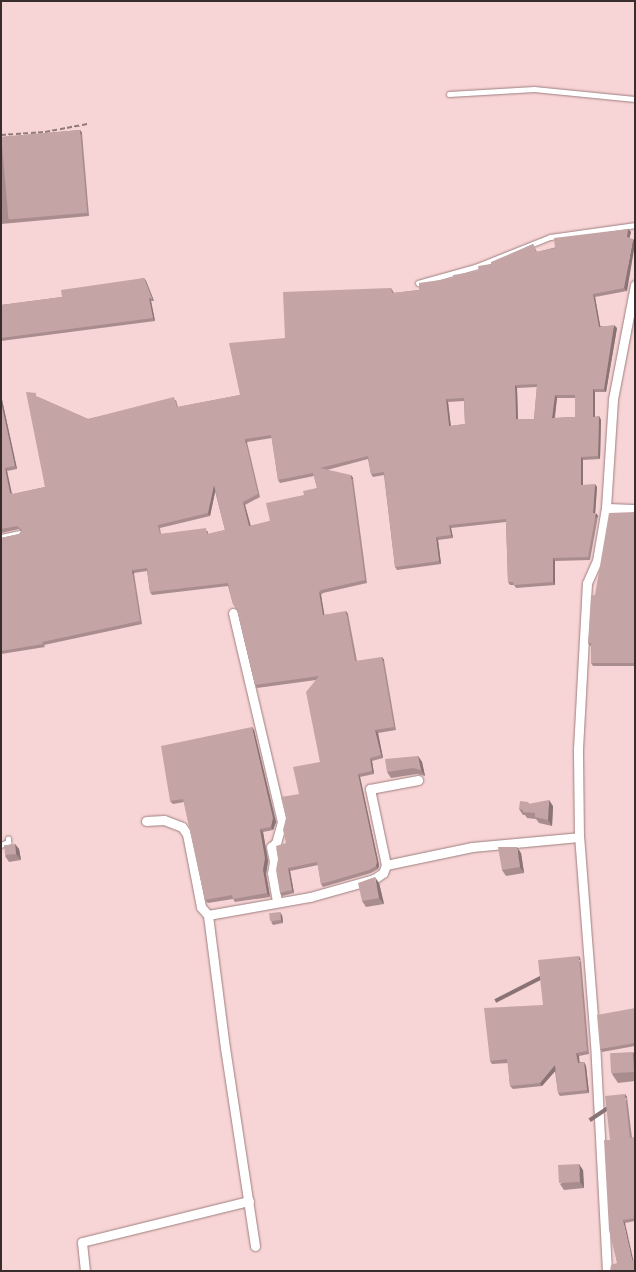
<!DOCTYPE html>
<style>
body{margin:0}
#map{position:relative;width:636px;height:1272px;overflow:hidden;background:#f7d4d5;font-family:"Archivo Narrow",sans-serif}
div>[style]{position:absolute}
.path>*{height:2px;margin-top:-1px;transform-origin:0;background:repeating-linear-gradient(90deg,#917a7a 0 5px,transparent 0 7.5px)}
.roads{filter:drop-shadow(0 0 1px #9e7e7f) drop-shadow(0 0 1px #9e7e7f)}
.service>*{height:4.5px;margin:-2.25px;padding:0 2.25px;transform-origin:2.25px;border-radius:2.25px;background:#fff}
.minor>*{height:9px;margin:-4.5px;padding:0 4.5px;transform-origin:4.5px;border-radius:4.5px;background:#fff}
.wall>*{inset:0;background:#a98d8e}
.shaded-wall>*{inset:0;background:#8a7374;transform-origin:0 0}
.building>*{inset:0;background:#c5a4a5;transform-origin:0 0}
span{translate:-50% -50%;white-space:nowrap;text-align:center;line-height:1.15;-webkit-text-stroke:4.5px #fbe6e6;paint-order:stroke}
.frame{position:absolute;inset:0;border:2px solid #392c2c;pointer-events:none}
</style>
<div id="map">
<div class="path">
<i style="left:1px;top:135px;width:44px;rotate:-3.9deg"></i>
<i style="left:45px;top:132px;width:43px;rotate:-10.8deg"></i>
</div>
<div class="roads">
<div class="service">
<i style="left:449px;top:94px;width:85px;rotate:-3.4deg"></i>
<i style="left:534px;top:89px;width:101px;rotate:5.7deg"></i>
<i style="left:418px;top:283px;width:59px;rotate:-15.7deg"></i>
<i style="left:475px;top:267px;width:81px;rotate:-21.8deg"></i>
<i style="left:550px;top:237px;width:86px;rotate:-8deg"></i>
<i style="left:1px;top:537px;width:19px;rotate:-12deg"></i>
<i style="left:1px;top:845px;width:8px;rotate:-23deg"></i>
<i style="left:8px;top:842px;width:3px;rotate:-90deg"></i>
</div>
<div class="minor">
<i style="left:606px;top:508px;width:29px;rotate:2deg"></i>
<i style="left:233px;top:613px;width:215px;rotate:76.8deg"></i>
<i style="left:282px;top:822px;width:22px;rotate:106deg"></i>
<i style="left:276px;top:843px;width:6px;rotate:141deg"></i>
<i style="left:271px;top:847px;width:14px;rotate:78deg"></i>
<i style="left:274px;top:861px;width:12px;rotate:99deg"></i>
<i style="left:272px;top:873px;width:29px;rotate:80deg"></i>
<i style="left:146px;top:821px;width:18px;rotate:-3deg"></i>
<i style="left:164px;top:820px;width:19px;rotate:21deg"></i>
<i style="left:182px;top:827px;width:9px;rotate:54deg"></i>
<i style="left:187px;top:834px;width:74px;rotate:79.1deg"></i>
<i style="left:201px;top:907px;width:11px;rotate:49deg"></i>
<i style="left:386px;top:865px;width:78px;rotate:-101.9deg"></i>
<i style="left:370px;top:789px;width:49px;rotate:-10.6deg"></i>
<i style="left:255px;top:1246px;width:200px;rotate:-98.6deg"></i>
<i style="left:225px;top:1048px;width:134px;rotate:-97.3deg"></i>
<i style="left:208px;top:915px;width:104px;rotate:-10deg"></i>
<i style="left:310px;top:897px;width:66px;rotate:-15.7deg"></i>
<i style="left:374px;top:879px;width:11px;rotate:-34deg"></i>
<i style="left:383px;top:873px;width:9px;rotate:-69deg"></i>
<i style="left:386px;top:865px;width:88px;rotate:-11.8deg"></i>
<i style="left:472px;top:847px;width:107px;rotate:-5.3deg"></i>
<i style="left:85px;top:1271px;width:29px;rotate:-96deg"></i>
<i style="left:82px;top:1242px;width:172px;rotate:-13.8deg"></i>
<i style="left:607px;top:1271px;width:228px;rotate:-93deg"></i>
<i style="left:595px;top:1043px;width:207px;rotate:-94.4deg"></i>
<i style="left:579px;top:837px;width:88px;rotate:-90.7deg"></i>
<i style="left:578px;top:749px;width:166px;rotate:-86.9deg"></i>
<i style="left:587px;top:583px;width:24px;rotate:-66deg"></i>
<i style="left:597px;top:561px;width:54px;rotate:-80.4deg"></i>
<i style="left:606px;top:508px;width:109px;rotate:-86.3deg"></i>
<i style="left:613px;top:399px;width:116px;rotate:-79.1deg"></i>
</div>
</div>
<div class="wall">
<i style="clip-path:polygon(80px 130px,82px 133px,89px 216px,1px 224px,1px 137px)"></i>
<i style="clip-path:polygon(evenodd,628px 229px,631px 232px,629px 238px,627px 291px,595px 297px,600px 326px,617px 328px,606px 392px,595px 392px,595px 417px,599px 416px,601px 420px,600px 459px,583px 460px,583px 485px,597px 487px,595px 513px,598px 516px,590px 560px,555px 561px,555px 585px,516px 588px,514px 585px,510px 585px,508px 582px,506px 522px,451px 528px,453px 538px,438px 540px,441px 564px,397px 570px,395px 567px,384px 475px,373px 477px,371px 474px,368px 459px,327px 470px,353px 478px,367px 583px,323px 593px,321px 595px,324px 615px,348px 614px,357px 661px,384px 660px,396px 730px,378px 733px,383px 758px,372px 761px,374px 774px,360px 777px,379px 865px,378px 869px,371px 873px,323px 887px,321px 884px,318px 865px,290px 871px,294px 893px,282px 896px,280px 893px,286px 843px,299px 794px,320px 762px,316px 680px,257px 688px,255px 685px,237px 610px,233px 604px,228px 586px,152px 595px,150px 592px,147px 571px,134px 573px,142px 624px,44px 645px,45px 647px,1px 654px,1px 538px,19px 534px,21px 531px,19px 529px,1px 533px,1px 395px,17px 469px,7px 471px,12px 493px,13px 494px,45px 487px,38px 396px,38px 397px,88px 419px,176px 400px,178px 407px,240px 395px,285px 338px,391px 288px,393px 291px,394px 293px,419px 290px,454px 278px,479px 271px,491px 264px,533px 244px,537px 252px,628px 229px,537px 387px,534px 419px,518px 419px,517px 388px,537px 387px,628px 229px,557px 398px,575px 398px,575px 417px,555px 418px,557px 398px,628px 229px,464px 401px,465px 424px,451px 426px,448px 402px,464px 401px,628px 229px,272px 438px,278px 480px,280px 483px,314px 476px,317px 488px,304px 495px,270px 521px,251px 526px,245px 505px,260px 497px,247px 442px,272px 438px,628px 229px,215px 491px,225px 530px,208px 534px,208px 531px,161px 534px,160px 528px,210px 516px,215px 491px)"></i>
<i style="clip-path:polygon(144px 278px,146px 281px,154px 301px,151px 301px,155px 321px,1px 341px,1px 305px,62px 297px)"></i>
<i style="clip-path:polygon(635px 512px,635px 666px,593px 666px,591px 663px,591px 646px,590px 646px,588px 643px,595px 595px)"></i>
<i style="clip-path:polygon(252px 727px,254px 730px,276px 822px,273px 830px,263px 832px,268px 861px,266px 874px,270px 897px,235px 902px,233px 899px,208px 903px,205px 900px,184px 802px,173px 804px,170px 801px)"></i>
<i style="clip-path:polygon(418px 756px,422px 762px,425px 776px,417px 774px,391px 778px,387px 772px)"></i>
<i style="clip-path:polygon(528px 802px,529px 804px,553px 806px,552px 826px,539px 823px,536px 819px,527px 818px,525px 815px,523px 815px,519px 809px)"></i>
<i style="clip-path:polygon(15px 844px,19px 849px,21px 860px,9px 862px,5px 856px)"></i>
<i style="clip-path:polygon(521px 853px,524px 873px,506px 876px,502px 870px)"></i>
<i style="clip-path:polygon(379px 883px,384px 904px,366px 907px,362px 901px)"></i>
<i style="clip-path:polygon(282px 915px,283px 923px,273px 925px,271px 922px)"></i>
<i style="clip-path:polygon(581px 960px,589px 1054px,579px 1056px,579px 1062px,584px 1062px,586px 1066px,589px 1093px,560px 1096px,558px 1093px,555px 1071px,542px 1086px,513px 1089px,510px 1086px,508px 1063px,492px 1064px,490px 1061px,543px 1005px)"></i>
<i style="clip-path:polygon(635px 1008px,635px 1046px,602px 1052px,600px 1049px)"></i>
<i style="clip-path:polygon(633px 1052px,635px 1056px,635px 1081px,618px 1083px,612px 1074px)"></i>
<i style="clip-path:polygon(627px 1097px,632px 1138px,635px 1137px,635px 1221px,625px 1223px,617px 1263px,610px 1140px)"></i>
<i style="clip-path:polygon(583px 1170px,584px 1188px,564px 1190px,560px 1184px)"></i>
</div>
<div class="shaded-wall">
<i style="left:80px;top:130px;width:4px;height:83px;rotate:56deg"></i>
<i style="clip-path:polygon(628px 229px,631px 232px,629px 240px,627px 237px)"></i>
<i style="clip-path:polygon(633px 239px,635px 241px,635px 244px,627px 291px,624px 288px)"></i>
<i style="clip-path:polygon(144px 278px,146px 281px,154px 301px,152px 298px)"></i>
<i style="clip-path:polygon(593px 294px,595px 297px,601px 330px,599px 327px)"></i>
<i style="clip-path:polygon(149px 298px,151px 301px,155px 321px,153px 318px)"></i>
<i style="clip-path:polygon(614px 325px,617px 328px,606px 392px,604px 389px)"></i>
<i style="clip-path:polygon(515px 385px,517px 388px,518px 422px,516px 419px)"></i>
<i style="clip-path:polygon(593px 389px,595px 392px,595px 420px,593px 417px)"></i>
<i style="clip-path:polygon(1px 395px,17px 469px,15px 466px,1px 402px)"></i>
<i style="clip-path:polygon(555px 395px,557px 398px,554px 421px,552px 418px)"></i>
<i style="clip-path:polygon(446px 399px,448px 402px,451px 429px,449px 426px)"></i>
<i style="clip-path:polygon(599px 416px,601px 420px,600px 459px,598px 456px)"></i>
<i style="left:245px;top:439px;width:4px;height:57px;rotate:56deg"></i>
<i style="clip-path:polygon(581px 457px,583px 460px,583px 488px,581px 485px)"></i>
<i style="clip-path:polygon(5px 468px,7px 471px,12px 496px,10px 493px)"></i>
<i style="left:351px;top:475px;width:4px;height:106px;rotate:56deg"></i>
<i style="clip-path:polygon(595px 484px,597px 487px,595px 516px,593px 513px)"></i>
<i style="clip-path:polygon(214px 485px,216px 488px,210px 516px,208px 513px)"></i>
<i style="clip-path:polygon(243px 502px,245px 505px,251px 529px,249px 526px)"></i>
<i style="left:596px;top:513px;width:4px;height:45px;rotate:56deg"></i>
<i style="clip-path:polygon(449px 525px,451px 528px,453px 538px,451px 535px)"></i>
<i style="clip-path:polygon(436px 537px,438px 540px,441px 564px,439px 561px)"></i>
<i style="clip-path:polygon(553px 558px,555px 561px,555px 585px,553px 582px)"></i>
<i style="left:132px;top:570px;width:4px;height:52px;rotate:56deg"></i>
<i style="clip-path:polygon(319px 592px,321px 595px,325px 618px,323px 615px)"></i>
<i style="left:346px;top:611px;width:4px;height:51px;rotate:56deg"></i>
<i style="left:382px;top:657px;width:4px;height:71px;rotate:56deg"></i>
<i style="clip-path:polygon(252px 727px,254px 730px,276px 822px,273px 830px,271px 827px)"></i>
<i style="clip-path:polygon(375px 730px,378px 733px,383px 758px,381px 755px)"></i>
<i style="clip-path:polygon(418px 756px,422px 762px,425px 776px,421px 770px)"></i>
<i style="clip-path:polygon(370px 758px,372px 761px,374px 774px,372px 771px)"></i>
<i style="clip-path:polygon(358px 774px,360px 777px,379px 865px,378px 869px,376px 866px)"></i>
<i style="clip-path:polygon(549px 800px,553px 806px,552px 826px,548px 820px)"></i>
<i style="clip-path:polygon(260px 829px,263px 832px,268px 861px,266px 874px,270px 897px,267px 893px,263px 870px)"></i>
<i style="clip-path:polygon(15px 844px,19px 849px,21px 860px,16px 854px)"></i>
<i style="clip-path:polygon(517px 847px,521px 853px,524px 873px,520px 867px)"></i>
<i style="clip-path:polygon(288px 868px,290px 871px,294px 893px,292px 890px)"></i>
<i style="clip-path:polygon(375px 877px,379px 883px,384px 904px,379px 898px)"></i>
<i style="clip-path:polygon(280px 912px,282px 915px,283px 923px,281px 920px)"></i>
<i style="left:579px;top:956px;width:4px;height:95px;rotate:63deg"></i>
<i style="clip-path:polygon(633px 1052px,635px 1056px,635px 1073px,634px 1072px)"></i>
<i style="clip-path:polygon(576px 1053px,579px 1056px,580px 1066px,578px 1063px)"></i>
<i style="clip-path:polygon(584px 1062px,586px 1066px,589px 1093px,587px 1090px)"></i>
<i style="clip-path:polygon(555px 1065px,557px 1069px,542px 1086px,540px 1083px)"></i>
<i style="left:625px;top:1094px;width:4px;height:44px;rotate:56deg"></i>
<i style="clip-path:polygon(579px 1164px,583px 1170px,584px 1188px,580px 1182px)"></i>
<i style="clip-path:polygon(623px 1220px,625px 1223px,634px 1263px,632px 1260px)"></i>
</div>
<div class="building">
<i style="left:80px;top:130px;width:83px;height:79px;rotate:85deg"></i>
<i style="clip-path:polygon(evenodd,628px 229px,627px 237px,633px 239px,624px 288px,593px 294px,599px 327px,614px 325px,604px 389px,593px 389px,593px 417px,599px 416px,598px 456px,581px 457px,581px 485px,595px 484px,593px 513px,596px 513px,588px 557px,553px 558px,553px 582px,514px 585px,513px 582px,508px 582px,506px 519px,449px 525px,451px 535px,436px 537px,439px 561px,395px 567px,384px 472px,371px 474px,368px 456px,320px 468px,351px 475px,365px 580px,321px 590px,319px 592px,323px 615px,346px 611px,355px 661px,382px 657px,394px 727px,375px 730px,381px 755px,370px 758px,372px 771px,358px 774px,377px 862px,376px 866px,369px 870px,321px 884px,317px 862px,288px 868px,292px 890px,280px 893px,276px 870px,278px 859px,276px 846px,286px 843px,283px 830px,286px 818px,281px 797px,299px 794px,293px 767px,320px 762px,306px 692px,319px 676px,255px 685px,237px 609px,233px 604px,228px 583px,150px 592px,147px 568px,132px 570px,140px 621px,42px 642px,43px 644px,1px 651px,1px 538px,19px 534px,22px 530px,17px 526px,1px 529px,1px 402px,15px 466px,5px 468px,10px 493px,13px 494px,45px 487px,26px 392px,36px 393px,36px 396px,88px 419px,174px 397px,177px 407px,240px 395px,229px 343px,285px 338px,283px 292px,391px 288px,392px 293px,419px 290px,419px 283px,454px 278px,453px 275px,479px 271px,478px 266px,491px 264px,491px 262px,533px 244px,536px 252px,555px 248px,554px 238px,628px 229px,537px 384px,534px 419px,516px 419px,515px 385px,537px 384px,628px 229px,555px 395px,575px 395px,575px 417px,552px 418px,555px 395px,628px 229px,464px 398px,465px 424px,449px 426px,446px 399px,464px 398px,628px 229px,271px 435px,278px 480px,313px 473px,317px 488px,303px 491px,304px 495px,266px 503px,270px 521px,249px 526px,243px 502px,258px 494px,245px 439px,271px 435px,628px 229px,214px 485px,225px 530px,207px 534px,206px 528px,160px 534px,158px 525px,208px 513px,214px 485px)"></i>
<i style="clip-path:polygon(144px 278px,152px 298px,149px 298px,153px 318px,1px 338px,1px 305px,62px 297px,61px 290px)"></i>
<i style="clip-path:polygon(635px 512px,635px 663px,591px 663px,591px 643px,588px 643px,591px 595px,595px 595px,609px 513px)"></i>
<i style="clip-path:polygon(252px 727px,273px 818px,271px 827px,260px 829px,265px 858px,263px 870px,267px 893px,233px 899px,232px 895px,205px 900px,183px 799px,170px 801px,161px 746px)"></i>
<i style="clip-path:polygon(418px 756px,421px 770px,413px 768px,387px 772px,385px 759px)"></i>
<i style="clip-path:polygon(549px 800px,548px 820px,535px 817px,535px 813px,523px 812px,523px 810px,519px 809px,520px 801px,528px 802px,528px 804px)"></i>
<i style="left:15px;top:844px;width:10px;height:11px;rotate:84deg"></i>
<i style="clip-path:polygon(498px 847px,517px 847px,520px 867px,502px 870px)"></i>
<i style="clip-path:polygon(375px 877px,379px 898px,362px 901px,358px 883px)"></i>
<i style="left:280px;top:912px;width:8px;height:11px;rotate:83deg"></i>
<i style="clip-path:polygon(579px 956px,587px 1051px,576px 1053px,578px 1063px,584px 1062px,587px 1090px,558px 1093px,555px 1065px,540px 1083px,510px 1086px,507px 1059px,490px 1061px,484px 1008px,543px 1005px,538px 960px)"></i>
<i style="clip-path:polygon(635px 1008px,635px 1043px,600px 1049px,597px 1015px)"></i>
<i style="left:633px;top:1052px;width:20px;height:23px;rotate:87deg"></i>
<i style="clip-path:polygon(625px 1094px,630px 1138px,635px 1137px,635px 1218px,623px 1220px,632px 1260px,635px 1260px,635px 1271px,610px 1271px,611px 1265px,617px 1263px,609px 1230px,604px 1140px,610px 1140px,605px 1096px)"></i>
<i style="left:579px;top:1164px;width:18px;height:21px;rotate:87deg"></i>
</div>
<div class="frame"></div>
</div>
